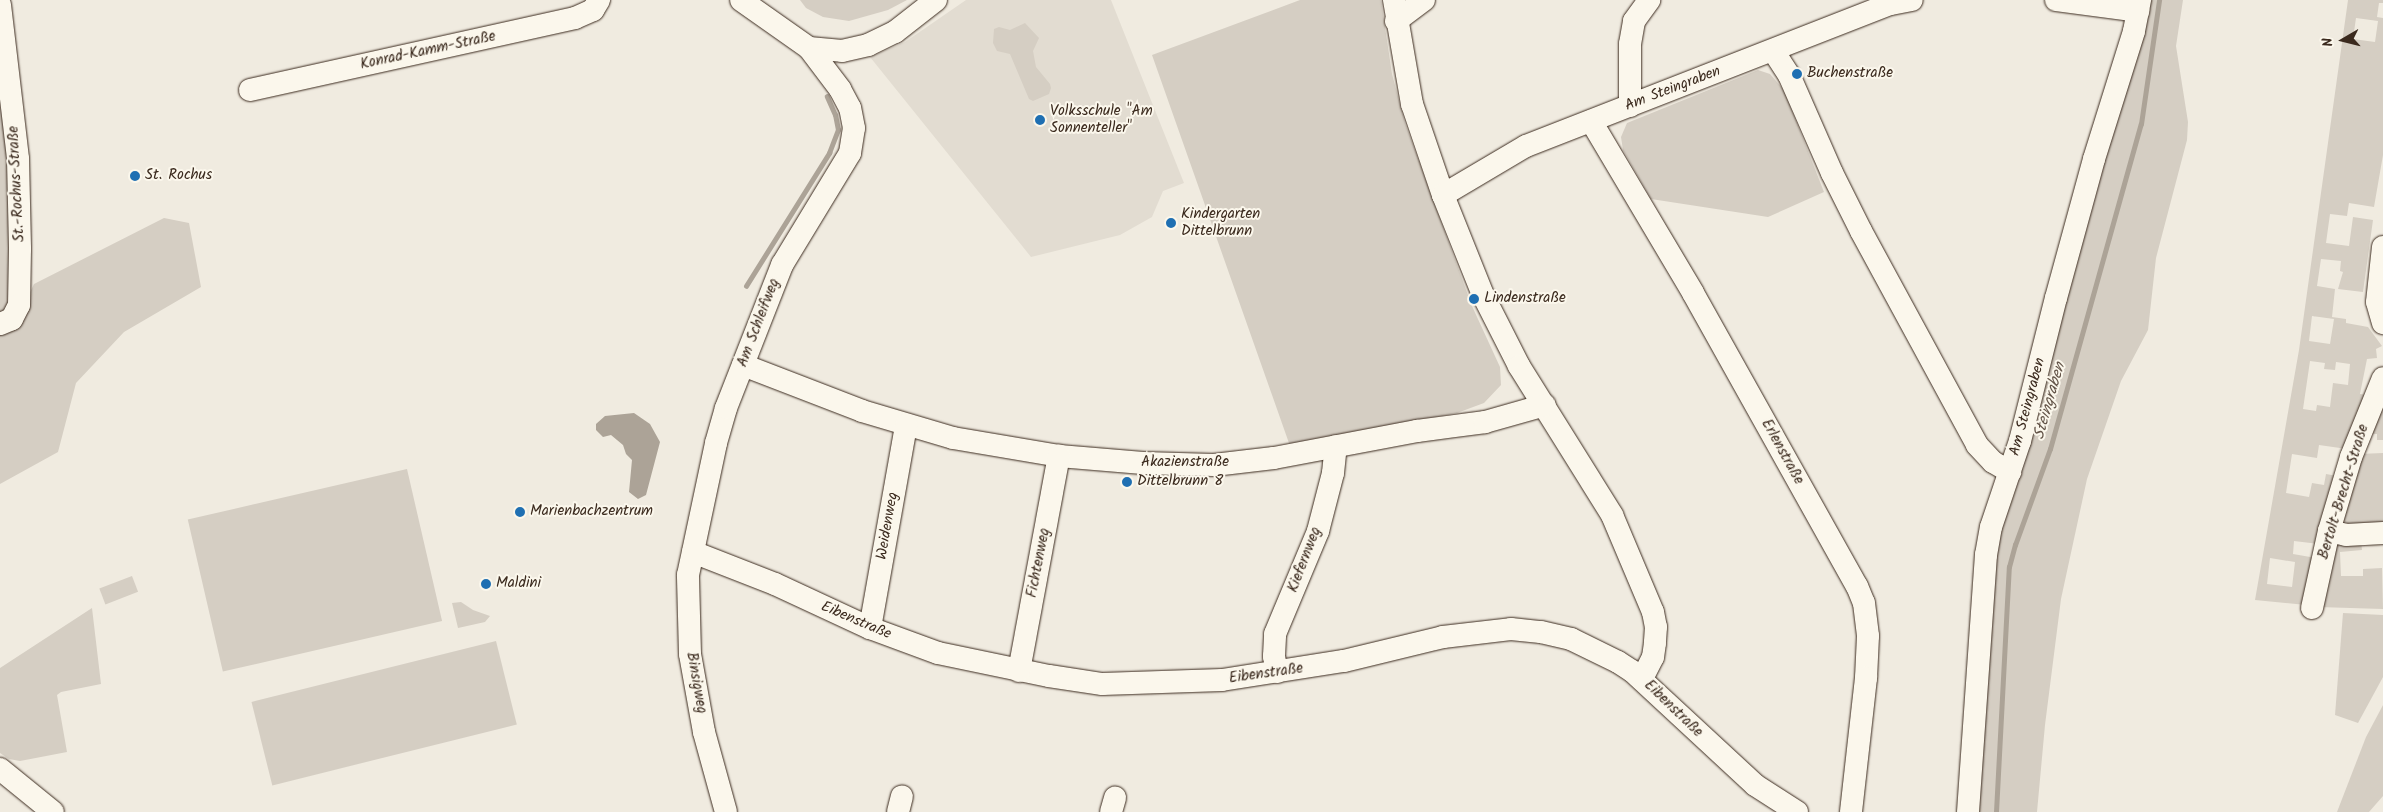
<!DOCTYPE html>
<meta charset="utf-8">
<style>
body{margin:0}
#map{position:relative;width:2383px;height:812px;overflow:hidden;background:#f0ebe0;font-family:Kalam,sans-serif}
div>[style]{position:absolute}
.built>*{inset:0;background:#e2dcd1}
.green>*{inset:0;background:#d5cec3;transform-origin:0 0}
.water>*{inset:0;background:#aca397}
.stream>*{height:4.5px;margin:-2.25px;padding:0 2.25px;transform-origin:2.25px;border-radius:2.25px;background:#aca397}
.roads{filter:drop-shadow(0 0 1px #3b2a1e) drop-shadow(0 0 1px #3b2a1e)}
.minor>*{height:22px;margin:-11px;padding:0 11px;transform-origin:11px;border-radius:11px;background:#fbf7ec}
.dots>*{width:14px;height:14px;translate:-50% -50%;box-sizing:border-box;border:2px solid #fbf7ec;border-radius:50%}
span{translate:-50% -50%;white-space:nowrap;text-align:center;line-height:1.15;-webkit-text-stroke:4px #fbf7ec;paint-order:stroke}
.street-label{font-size:15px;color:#3b2a1e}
.poi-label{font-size:15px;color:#3b2a1e}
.left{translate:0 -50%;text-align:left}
.water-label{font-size:16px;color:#635448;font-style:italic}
.north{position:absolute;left:2318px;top:15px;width:50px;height:50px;-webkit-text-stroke:4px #fbf7ec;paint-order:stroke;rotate:262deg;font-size:14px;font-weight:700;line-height:20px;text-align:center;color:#3b2a1e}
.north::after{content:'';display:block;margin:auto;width:18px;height:22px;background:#3b2a1e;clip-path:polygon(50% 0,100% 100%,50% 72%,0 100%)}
</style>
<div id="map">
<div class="built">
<i style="clip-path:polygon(966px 0,1111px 0,1184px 183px,1163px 191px,1152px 217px,1120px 235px,1031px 257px,870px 57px,905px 42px)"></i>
</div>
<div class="green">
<i style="clip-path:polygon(800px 0,907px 0,888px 10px,849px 21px,823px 17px,806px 8px)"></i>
<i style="clip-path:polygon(1300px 0,1381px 0,1392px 74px,1405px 123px,1472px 306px,1500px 367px,1501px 385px,1484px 403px,1457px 413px,1290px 446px,1152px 55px)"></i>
<i style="clip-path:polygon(2147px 0,2183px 0,2176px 46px,2188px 122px,2187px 140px,2156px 258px,2148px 330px,2121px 381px,2087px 479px,2061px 599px,2045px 725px,2037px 812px,1975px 812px,1992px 566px)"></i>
<i style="clip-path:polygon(evenodd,2348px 0,2383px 0,2383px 3px,2379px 3px,2377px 17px,2383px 18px,2383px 155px,2374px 207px,2349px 203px,2347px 216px,2330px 214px,2326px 243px,2349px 246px,2353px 217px,2373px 220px,2363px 292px,2338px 289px,2343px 272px,2340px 271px,2341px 261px,2321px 259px,2317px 286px,2335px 289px,2332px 317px,2346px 319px,2346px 323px,2368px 327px,2382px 346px,2376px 349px,2377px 358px,2367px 359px,2360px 394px,2368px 395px,2347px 449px,2319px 445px,2317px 458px,2292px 454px,2286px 493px,2309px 497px,2312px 483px,2324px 485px,2326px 474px,2337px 476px,2319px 544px,2294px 541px,2293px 554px,2316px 558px,2306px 605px,2255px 600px,2299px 350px,2348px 0,2356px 18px,2378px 21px,2375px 42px,2353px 39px,2356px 18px,2348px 0,2312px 316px,2334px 319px,2330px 344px,2309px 341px,2312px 316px,2348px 0,2310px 361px,2325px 363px,2324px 369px,2335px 370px,2336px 362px,2350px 364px,2348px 385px,2333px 383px,2330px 407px,2317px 405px,2316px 411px,2303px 409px,2310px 361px,2348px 0,2270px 558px,2295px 562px,2292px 587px,2267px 584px,2270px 558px)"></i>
<i style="clip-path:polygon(1025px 23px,1039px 38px,1033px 51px,1036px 67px,1050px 84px,1051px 88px,1049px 94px,1033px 101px,1029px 99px,1010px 54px,997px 51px,993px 43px,994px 29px,999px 27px,1010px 30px)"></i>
<i style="clip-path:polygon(1758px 70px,1770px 74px,1784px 90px,1824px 192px,1768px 217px,1651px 199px,1623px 150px,1621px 137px,1627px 123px)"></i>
<i style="clip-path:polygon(0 91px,7px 131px,10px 306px,0 315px)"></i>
<i style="clip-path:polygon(164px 218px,189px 223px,201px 287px,124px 332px,76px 383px,58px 452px,0 484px,0 331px,22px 309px,34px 284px)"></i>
<i style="clip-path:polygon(2383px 394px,2383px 440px,2377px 440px,2377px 434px,2366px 434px)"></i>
<i style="clip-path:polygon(2383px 453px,2383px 526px,2353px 528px,2343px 520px,2359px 454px)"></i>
<i style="left:407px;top:469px;width:156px;height:225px;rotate:77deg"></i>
<i style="clip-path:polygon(2361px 541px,2362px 550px,2340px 552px,2341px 576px,2363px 576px,2363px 569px,2382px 568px,2383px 609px,2318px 607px,2335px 546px,2339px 543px)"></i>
<i style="left:132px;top:576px;width:17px;height:35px;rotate:69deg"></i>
<i style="clip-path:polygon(461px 602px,473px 610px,490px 616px,485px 622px,458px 628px,452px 603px)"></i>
<i style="clip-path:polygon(92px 608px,101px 684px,61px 692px,57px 695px,67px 752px,20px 761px,9px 759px,0 753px,0 668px)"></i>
<i style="clip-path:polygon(2343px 613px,2383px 615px,2383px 677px,2358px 723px,2335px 715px)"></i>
<i style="left:496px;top:641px;width:86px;height:252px;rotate:76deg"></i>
<i style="clip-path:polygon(2383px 705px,2383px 796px,2369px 812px,2337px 812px,2366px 737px)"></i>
</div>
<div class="water">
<i style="clip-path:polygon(634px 413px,650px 424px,660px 442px,646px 495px,638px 499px,629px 492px,632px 460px,626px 454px,623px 445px,611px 435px,603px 437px,596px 430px,596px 424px,605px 416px)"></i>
</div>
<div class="stream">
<i style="left:746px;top:286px;width:157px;rotate:-58deg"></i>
<i style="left:829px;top:153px;width:25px;rotate:-69deg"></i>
<i style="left:838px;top:130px;width:15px;rotate:-101deg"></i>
<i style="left:835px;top:115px;width:20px;rotate:-114deg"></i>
<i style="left:1996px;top:812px;width:245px;rotate:-87deg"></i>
<i style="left:2009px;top:567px;width:23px;rotate:-75deg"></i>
<i style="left:2015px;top:545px;width:102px;rotate:-70deg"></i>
<i style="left:2050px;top:449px;width:337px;rotate:-74.4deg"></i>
<i style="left:2141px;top:124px;width:125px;rotate:-81.7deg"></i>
</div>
<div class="roads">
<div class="minor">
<i style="left:1394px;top:0;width:106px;rotate:80.2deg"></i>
<i style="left:1412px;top:104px;width:96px;rotate:71.2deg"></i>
<i style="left:1443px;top:195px;width:108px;rotate:68.2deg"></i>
<i style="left:1483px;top:295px;width:80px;rotate:63.1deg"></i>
<i style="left:1519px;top:366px;width:176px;rotate:58deg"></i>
<i style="left:1612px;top:515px;width:105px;rotate:67.1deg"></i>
<i style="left:1653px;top:612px;width:15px;rotate:79deg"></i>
<i style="left:1656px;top:627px;width:16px;rotate:94deg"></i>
<i style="left:1655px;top:643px;width:14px;rotate:98deg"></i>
<i style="left:1653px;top:657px;width:25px;rotate:117deg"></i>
<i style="left:2056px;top:0;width:83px;rotate:7.6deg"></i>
<i style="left:0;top:5px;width:155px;rotate:83.3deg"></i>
<i style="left:18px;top:159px;width:90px;rotate:88.7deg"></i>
<i style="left:20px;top:249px;width:56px;rotate:91deg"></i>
<i style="left:19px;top:305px;width:16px;rotate:117deg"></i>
<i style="left:12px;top:319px;width:13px;rotate:157deg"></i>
<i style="left:1396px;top:21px;width:35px;rotate:-37deg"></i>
<i style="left:809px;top:48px;width:33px;rotate:5deg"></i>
<i style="left:842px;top:51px;width:27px;rotate:-13deg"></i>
<i style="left:868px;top:45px;width:30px;rotate:-26deg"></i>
<i style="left:895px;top:32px;width:52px;rotate:-38deg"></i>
<i style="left:1774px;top:52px;width:27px;rotate:57deg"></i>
<i style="left:1789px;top:75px;width:107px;rotate:66.3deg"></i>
<i style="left:1832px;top:173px;width:65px;rotate:63.4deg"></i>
<i style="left:1861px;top:231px;width:243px;rotate:61.5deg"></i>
<i style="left:1977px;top:445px;width:23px;rotate:47deg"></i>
<i style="left:1993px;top:462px;width:20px;rotate:30deg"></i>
<i style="left:250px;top:90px;width:333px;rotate:-12.5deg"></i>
<i style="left:575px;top:18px;width:20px;rotate:-24deg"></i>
<i style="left:593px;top:10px;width:12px;rotate:-59deg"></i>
<i style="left:1630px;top:106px;width:62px;rotate:-90deg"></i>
<i style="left:1630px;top:44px;width:23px;rotate:-80deg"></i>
<i style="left:1634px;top:21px;width:26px;rotate:-54deg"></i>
<i style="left:1591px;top:121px;width:200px;rotate:59.3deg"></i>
<i style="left:1693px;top:293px;width:336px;rotate:60.8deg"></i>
<i style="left:1857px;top:586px;width:18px;rotate:68deg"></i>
<i style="left:1864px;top:603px;width:33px;rotate:83deg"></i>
<i style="left:1868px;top:636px;width:42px;rotate:92.7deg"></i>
<i style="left:1866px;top:678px;width:135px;rotate:96.4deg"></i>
<i style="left:1443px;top:195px;width:96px;rotate:-30.6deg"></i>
<i style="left:1526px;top:146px;width:392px;rotate:-21.3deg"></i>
<i style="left:1891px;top:4px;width:21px;rotate:-11deg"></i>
<i style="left:2383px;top:247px;width:55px;rotate:96.2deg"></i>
<i style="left:2377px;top:302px;width:22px;rotate:74deg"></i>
<i style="left:743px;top:365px;width:128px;rotate:21.1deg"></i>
<i style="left:862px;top:411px;width:95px;rotate:16.5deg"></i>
<i style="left:953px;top:438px;width:108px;rotate:9.6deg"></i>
<i style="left:1059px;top:456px;width:84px;rotate:4.8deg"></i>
<i style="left:1143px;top:463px;width:71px;rotate:1.6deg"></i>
<i style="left:1214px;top:465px;width:60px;rotate:-6.7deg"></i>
<i style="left:1274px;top:458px;width:146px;rotate:-10.7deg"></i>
<i style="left:1417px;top:431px;width:69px;rotate:-7.5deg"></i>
<i style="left:1485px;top:422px;width:62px;rotate:-15.8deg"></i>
<i style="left:2329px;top:531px;width:17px;rotate:13deg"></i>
<i style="left:2346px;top:535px;width:37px;rotate:-3deg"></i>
<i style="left:693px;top:552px;width:88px;rotate:21.3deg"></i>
<i style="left:775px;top:584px;width:105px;rotate:24.9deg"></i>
<i style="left:870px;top:628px;width:72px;rotate:20.2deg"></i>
<i style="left:938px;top:653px;width:113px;rotate:11.7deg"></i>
<i style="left:1049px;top:676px;width:54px;rotate:8.6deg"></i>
<i style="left:1102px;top:684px;width:120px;rotate:-1.9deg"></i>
<i style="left:1222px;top:680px;width:123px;rotate:-8.9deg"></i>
<i style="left:1344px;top:661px;width:102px;rotate:-13.6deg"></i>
<i style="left:1443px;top:637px;width:68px;rotate:-6.7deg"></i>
<i style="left:1511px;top:629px;width:30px;rotate:6deg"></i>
<i style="left:1541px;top:632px;width:31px;rotate:13deg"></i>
<i style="left:1571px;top:639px;width:52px;rotate:26.1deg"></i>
<i style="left:1618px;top:662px;width:17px;rotate:33deg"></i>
<i style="left:1632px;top:671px;width:168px;rotate:42.8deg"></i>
<i style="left:1755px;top:785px;width:50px;rotate:32.7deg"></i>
<i style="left:2312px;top:608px;width:79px;rotate:-77.6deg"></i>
<i style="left:2329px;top:531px;width:77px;rotate:-73.4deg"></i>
<i style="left:2351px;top:457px;width:85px;rotate:-67.9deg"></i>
<i style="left:870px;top:628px;width:206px;rotate:-79.9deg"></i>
<i style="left:1019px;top:671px;width:219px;rotate:-79.5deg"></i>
<i style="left:1277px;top:672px;width:16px;rotate:-101deg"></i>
<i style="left:1274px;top:656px;width:22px;rotate:-87deg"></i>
<i style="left:1275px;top:634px;width:112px;rotate:-67.3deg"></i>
<i style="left:1318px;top:531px;width:60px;rotate:-75.5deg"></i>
<i style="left:1333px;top:473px;width:27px;rotate:-84deg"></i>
<i style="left:0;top:769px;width:68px;rotate:39.1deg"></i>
<i style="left:726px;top:812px;width:83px;rotate:-105.4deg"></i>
<i style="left:704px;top:732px;width:79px;rotate:-100.2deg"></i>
<i style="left:690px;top:654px;width:79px;rotate:-91.5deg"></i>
<i style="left:688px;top:575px;width:135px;rotate:-78deg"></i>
<i style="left:716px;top:443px;width:36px;rotate:-74deg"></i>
<i style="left:726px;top:408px;width:154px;rotate:-68.6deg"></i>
<i style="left:782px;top:265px;width:131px;rotate:-58.7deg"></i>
<i style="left:850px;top:153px;width:25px;rotate:-81deg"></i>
<i style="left:854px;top:128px;width:20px;rotate:-101deg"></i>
<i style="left:850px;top:108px;width:21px;rotate:-118deg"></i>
<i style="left:840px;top:89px;width:51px;rotate:-127.1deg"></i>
<i style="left:809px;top:48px;width:83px;rotate:-144.8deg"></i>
<i style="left:898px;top:812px;width:16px;rotate:-76deg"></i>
<i style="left:1111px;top:812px;width:15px;rotate:-74deg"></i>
<i style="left:1968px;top:812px;width:258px;rotate:-86deg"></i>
<i style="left:1986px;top:555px;width:28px;rotate:-80deg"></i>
<i style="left:1991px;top:527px;width:91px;rotate:-71.4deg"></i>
<i style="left:2020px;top:441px;width:147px;rotate:-75.9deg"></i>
<i style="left:2056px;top:298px;width:144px;rotate:-74.7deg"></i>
<i style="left:2094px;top:159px;width:134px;rotate:-72.6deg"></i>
<i style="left:2134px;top:31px;width:32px;rotate:-79deg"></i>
</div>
</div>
<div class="dots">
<i style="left:1797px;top:74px;background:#1f6fb2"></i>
<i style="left:1040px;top:120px;background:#1f6fb2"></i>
<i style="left:135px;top:176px;background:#1f6fb2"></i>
<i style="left:1171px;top:223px;background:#1f6fb2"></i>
<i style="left:1474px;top:299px;background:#1f6fb2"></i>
<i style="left:1127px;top:482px;background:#1f6fb2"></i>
<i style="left:520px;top:512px;background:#1f6fb2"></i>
<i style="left:486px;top:584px;background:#1f6fb2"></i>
</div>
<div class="street-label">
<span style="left:428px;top:51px;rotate:-12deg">Konrad-Kamm-Straße</span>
<span style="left:1673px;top:89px;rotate:-21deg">Am Steingraben</span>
<span style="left:17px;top:184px;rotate:-93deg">St.-Rochus-Straße</span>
<span style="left:759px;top:323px;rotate:-69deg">Am Schleifweg</span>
<span style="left:2028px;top:407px;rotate:-75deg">Am Steingraben</span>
<span style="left:1782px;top:452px;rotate:61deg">Erlenstraße</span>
<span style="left:1185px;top:463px">Akazienstraße</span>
<span style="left:2344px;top:492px;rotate:-73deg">Bertolt-Brecht-Straße</span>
<span style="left:888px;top:526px;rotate:-80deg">Weidenweg</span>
<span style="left:1305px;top:560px;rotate:-69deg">Kiefernweg</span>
<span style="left:1039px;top:563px;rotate:-79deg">Fichtenweg</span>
<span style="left:856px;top:621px;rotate:23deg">Eibenstraße</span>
<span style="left:1266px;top:674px;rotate:-8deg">Eibenstraße</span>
<span style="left:696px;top:683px;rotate:80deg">Binsigweg</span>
<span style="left:1673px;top:709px;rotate:44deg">Eibenstraße</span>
</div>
<div class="poi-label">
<span class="left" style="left:1807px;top:74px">Buchenstraße</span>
<span class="left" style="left:1050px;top:120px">Volksschule "Am<br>Sonnenteller"</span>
<span class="left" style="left:145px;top:176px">St. Rochus</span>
<span class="left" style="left:1181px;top:223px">Kindergarten<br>Dittelbrunn</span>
<span class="left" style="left:1484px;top:299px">Lindenstraße</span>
<span class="left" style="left:1137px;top:482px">Dittelbrunn 8</span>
<span class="left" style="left:530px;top:512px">Marienbachzentrum</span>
<span class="left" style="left:496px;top:584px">Maldini</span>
</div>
<div class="water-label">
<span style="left:2050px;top:401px;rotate:-74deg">Steingraben</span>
</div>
<div class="north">N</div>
</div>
